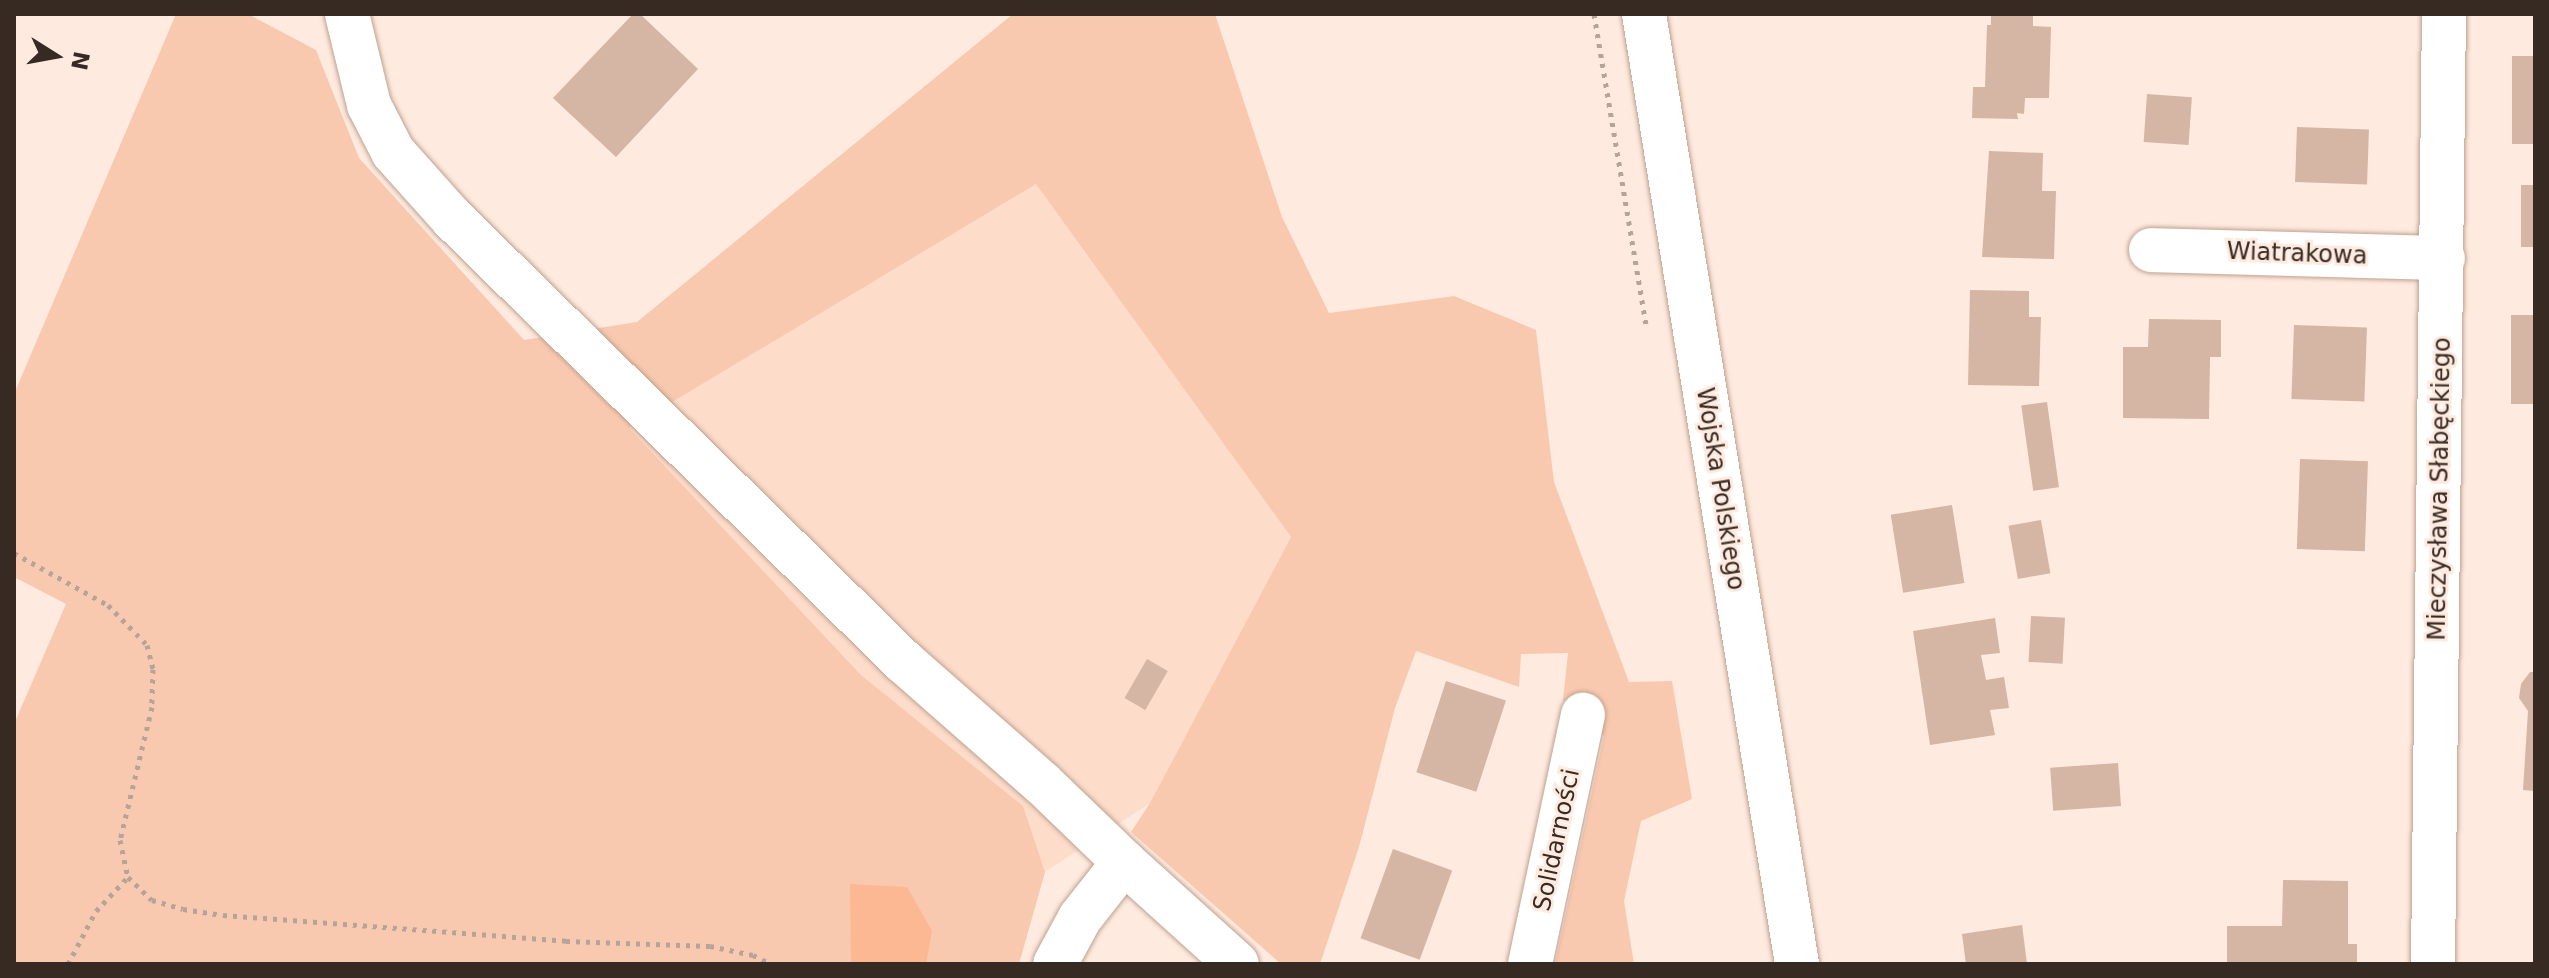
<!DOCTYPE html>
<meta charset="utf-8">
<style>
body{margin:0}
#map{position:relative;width:2549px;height:978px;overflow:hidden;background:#feeadf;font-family:"DejaVu Sans",sans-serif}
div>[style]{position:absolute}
.built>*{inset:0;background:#fddcca}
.green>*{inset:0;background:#f9c9af}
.water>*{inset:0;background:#fbb893}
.building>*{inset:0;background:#d5b5a3;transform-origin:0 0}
.path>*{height:5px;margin-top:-2.5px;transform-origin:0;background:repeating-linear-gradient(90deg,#b5a49a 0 4px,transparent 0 10px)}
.roads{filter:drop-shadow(0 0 2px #c1a18f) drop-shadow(0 0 2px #c1a18f)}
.minor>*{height:44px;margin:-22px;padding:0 22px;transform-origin:22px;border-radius:22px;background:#fff}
span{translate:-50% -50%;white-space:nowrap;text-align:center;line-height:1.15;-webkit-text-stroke:6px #feeadf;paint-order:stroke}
.street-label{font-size:24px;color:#372a23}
.frame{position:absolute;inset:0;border:16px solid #372a23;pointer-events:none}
.north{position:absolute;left:16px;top:16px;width:80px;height:80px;-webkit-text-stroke:6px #feeadf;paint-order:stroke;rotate:101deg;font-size:22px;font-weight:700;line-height:32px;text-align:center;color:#372a23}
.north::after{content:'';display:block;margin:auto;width:28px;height:36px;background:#372a23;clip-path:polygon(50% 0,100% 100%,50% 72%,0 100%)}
</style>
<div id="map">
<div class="built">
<i style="clip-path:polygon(1036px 183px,1291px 537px,1150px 803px,1045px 872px,1022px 806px,861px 675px,629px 428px)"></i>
</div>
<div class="green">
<i style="clip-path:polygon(176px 14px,248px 14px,316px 50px,359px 158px,524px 340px,637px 322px,1013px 14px,1215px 14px,1282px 217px,1329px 313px,1454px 296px,1536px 330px,1554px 482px,1629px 682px,1672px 681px,1692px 799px,1641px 821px,1624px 901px,1634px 964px,1555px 964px,1604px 736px,1563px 700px,1568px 653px,1521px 654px,1519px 687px,1416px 651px,1395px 708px,1359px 847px,1320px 964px,1281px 964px,1131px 832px,1150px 803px,1291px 537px,1036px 184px,629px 428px,861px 675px,1023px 806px,1045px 872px,1019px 964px,14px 964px,14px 724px,66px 604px,14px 577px,14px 394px)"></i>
</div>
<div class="water">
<i style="clip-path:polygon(850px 884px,907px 887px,932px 931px,926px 964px,851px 964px)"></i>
</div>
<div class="building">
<i style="clip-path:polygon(633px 14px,640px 14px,698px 69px,616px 157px,553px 98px)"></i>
<i style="clip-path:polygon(1991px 14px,2033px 14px,2033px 26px,2051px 27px,2049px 98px,2025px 98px,2024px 114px,2017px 113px,2018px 119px,1972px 118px,1973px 87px,1985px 87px,1987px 25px,1991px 25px)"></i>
<i style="left:2512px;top:56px;width:23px;height:88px"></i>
<i style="left:2147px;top:94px;width:45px;height:48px;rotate:4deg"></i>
<i style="left:2297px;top:127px;width:72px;height:55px;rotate:2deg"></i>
<i style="clip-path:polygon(1989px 151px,2043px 153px,2042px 191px,2056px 191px,2054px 259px,1982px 257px)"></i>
<i style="left:2521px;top:185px;width:14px;height:62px"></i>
<i style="clip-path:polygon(1970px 290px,2029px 291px,2029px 317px,2041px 317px,2039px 386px,1968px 385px)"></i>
<i style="left:2511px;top:315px;width:24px;height:89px"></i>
<i style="clip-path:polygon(2149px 319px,2221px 320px,2221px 357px,2210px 357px,2209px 419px,2123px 418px,2123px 347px,2148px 347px)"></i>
<i style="left:2294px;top:325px;width:73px;height:74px;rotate:2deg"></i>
<i style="left:2047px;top:402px;width:86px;height:26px;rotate:82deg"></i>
<i style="left:2300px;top:459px;width:68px;height:90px;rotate:2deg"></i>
<i style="left:1952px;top:505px;width:79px;height:62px;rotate:81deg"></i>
<i style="left:2041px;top:520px;width:54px;height:33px;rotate:80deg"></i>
<i style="left:2031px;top:616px;width:34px;height:46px;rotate:3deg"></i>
<i style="clip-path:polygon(1995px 618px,2000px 653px,1981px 655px,1986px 680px,2004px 677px,2009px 708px,1990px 710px,1995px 735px,1930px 745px,1913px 631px)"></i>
<i style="left:1147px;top:659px;width:24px;height:45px;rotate:30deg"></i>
<i style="clip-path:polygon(2530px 672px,2535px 672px,2535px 791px,2523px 790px,2528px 711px,2519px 698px,2521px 684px)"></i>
<i style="left:1446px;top:681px;width:63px;height:96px;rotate:18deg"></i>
<i style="left:2118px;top:763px;width:43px;height:68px;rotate:86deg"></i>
<i style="left:1393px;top:849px;width:63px;height:95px;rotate:20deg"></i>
<i style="clip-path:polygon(2283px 880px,2348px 881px,2348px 944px,2357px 944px,2357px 964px,2227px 964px,2227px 926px,2282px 926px)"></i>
<i style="clip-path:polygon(2022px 925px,2027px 964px,1966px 964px,1962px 934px)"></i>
</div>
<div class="path">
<i style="left:1594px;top:14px;width:314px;rotate:80.5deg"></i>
<i style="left:14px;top:553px;width:107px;rotate:29deg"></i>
<i style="left:108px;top:605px;width:56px;rotate:45.7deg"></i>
<i style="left:147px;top:645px;width:25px;rotate:76deg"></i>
<i style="left:153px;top:669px;width:38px;rotate:92deg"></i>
<i style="left:152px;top:707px;width:137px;rotate:103.5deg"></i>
<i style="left:120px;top:840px;width:38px;rotate:78deg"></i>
<i style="left:128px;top:877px;width:33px;rotate:44deg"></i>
<i style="left:152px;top:900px;width:32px;rotate:16deg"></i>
<i style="left:183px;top:909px;width:40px;rotate:8.5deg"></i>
<i style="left:223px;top:915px;width:344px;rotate:4.3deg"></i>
<i style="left:566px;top:941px;width:144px;rotate:2deg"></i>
<i style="left:710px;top:946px;width:44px;rotate:11.8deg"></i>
<i style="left:753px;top:955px;width:20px;rotate:27deg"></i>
<i style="left:68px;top:964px;width:60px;rotate:-62.2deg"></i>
<i style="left:96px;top:911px;width:47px;rotate:-46.7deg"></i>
</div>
<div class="roads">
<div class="minor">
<i style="left:347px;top:14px;width:94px;rotate:76.4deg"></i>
<i style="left:369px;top:105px;width:53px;rotate:62.9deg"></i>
<i style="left:393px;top:152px;width:90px;rotate:48.2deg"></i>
<i style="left:453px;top:219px;width:631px;rotate:44.49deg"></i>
<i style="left:903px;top:661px;width:185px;rotate:41.3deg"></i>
<i style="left:1042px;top:783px;width:114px;rotate:43.9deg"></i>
<i style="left:1124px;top:862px;width:71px;rotate:128.2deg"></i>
<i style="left:1080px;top:918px;width:52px;rotate:118.5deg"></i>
<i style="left:1644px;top:14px;width:962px;rotate:80.85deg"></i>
<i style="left:2151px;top:250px;width:292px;rotate:1.6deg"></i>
<i style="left:1124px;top:862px;width:152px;rotate:42.1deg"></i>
<i style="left:1530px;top:964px;width:255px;rotate:-78deg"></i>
<i style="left:2433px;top:964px;width:950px;rotate:-89.34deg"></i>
</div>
</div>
<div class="street-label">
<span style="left:2297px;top:254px;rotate:2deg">Wiatrakowa</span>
<span style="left:1720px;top:489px;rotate:81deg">Wojska Polskiego</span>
<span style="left:2440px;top:489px;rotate:-89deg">Mieczysława Słabęckiego</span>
<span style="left:1557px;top:840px;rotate:-78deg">Solidarności</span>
</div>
<div class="frame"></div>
<div class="north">N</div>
</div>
